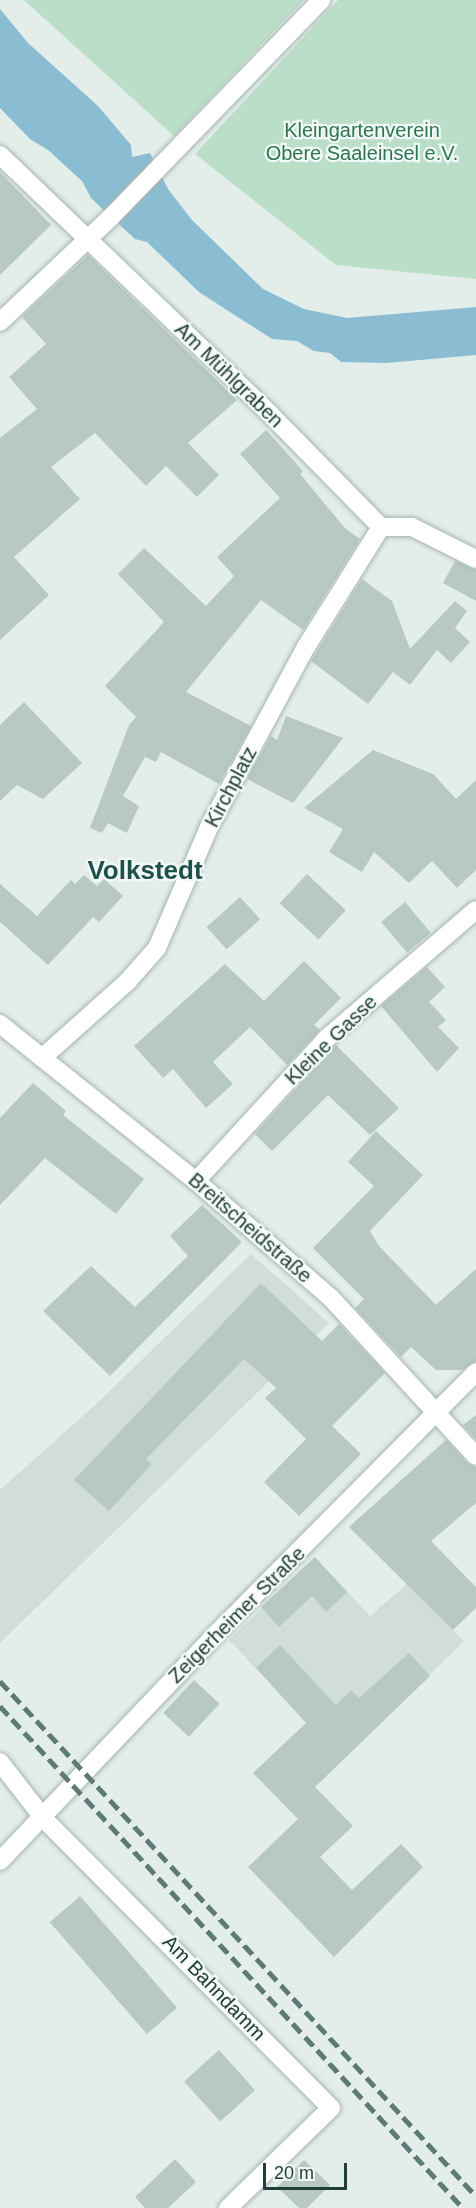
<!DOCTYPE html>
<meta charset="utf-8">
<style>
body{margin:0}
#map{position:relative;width:476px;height:2208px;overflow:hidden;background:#e3edea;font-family:Arial,sans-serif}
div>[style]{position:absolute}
.built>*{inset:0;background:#d1ddd9}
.green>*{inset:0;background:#bbdec9}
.water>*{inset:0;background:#8abdd2}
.building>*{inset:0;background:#b8c8c3;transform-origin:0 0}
.roads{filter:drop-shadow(0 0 2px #a5b5b2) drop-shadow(0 0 2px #a5b5b2)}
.minor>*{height:18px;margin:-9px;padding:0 9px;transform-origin:9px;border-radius:9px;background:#fff}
.rail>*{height:4.5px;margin-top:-2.25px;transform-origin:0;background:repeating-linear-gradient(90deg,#5d7a76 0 12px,transparent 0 18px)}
span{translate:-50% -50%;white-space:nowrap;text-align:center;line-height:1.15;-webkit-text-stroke:4.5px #f3f9f7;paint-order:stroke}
.park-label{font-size:20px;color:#2c7552}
.street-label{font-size:20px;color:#223e3a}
.district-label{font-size:26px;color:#1e514b;font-weight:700}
.scale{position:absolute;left:263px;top:2163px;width:84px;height:27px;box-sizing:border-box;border:3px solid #223e3a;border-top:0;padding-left:8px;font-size:18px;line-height:21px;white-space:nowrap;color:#223e3a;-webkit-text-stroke:4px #f3f9f7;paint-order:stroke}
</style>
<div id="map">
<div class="built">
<i style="clip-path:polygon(251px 1254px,329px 1323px,0 1643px,0 1490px,94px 1406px)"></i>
<i style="clip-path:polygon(315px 1557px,370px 1616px,407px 1584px,464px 1641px,343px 1760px,229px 1640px)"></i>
</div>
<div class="green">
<i style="clip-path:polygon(24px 0,304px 0,174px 136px)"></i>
<i style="clip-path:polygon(338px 0,476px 0,476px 279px,336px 265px,195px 154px)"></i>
</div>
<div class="water">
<i style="clip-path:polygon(0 9px,28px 43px,98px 106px,131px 145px,132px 157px,150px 153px,168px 189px,192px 220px,263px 289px,304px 309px,347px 318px,476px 307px,476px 355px,386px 363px,341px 362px,330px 353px,314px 351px,297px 341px,272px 339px,199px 292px,147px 242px,135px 239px,111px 217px,91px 198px,82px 181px,48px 150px,30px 139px,0 108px)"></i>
</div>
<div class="building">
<i style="clip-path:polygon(0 172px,51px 225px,0 275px)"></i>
<i style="clip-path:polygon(88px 255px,237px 400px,188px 443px,219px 475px,197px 497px,166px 466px,146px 486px,95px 433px,51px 467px,80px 499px,14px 557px,49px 595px,0 640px,0 438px,37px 409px,9px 377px,46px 344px,22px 317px)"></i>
<i style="clip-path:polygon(266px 430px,303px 471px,300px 474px,345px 528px,360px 539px,303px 630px,261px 600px,186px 692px,251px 726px,219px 784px,161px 752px,156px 762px,145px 757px,123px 796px,139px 806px,127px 833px,108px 823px,102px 833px,90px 828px,129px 725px,136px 717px,105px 686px,164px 622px,118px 574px,144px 548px,206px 606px,234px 576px,217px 557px,280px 498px,240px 454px)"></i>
<i style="clip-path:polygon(455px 561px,476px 570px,476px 601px,443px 583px)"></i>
<i style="clip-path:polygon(362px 579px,392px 601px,410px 649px,455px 601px,467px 611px,455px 628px,470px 642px,451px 663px,437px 650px,410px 685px,393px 672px,368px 704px,311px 661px)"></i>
<i style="clip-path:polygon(24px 702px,82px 763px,43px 799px,17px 785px,0 801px,0 725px)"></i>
<i style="clip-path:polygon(286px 716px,343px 738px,293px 803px,247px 779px,271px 736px,277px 740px)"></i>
<i style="clip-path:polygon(373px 750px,433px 774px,456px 799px,476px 780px,476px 870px,457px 888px,432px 861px,409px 883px,374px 852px,362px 872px,329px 852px,343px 829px,304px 808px)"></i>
<i style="left:307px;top:874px;width:53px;height:40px;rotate:43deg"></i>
<i style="clip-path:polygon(84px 875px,97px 886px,104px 879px,123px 896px,99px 922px,93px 917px,48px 965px,0 922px,0 884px,37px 916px,71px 880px,75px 884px)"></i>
<i style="left:240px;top:897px;width:30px;height:45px;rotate:48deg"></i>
<i style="left:405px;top:902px;width:40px;height:31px;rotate:50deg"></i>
<i style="clip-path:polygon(304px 961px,341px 998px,314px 1025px,320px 1030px,287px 1065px,250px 1027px,213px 1062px,233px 1084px,206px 1108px,173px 1069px,163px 1078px,134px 1046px,225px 964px,264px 1001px)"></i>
<i style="clip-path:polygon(427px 967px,445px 987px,429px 1002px,446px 1020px,438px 1027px,459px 1048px,437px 1072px,381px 1006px)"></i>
<i style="clip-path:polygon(336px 1045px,399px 1108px,370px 1135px,328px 1095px,272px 1151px,255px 1134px)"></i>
<i style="clip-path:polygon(33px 1083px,66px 1111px,63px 1115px,144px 1179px,116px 1214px,45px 1158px,0 1205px,0 1118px)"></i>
<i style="clip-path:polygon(376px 1131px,423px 1175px,370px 1231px,379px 1246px,436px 1305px,476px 1269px,476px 1361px,462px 1370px,436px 1370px,411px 1347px,401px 1357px,355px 1308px,364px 1299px,313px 1248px,374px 1186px,348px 1162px)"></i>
<i style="clip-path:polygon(202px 1205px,242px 1242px,110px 1376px,43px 1311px,91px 1266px,135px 1307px,188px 1256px,170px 1236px)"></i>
<i style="clip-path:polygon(261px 1283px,322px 1341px,339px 1324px,385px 1373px,332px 1426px,361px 1454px,299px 1516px,264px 1482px,306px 1439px,265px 1398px,276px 1388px,244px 1359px,146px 1459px,152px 1464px,109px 1511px,74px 1480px)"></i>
<i style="clip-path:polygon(476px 1415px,476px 1439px,463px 1425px)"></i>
<i style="clip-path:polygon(446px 1440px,468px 1464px,476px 1467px,476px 1503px,431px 1541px,476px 1587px,476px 1608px,453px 1630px,349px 1527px)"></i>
<i style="clip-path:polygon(315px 1557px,347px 1592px,326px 1612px,312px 1596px,279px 1627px,261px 1607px)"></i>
<i style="clip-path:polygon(280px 1645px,336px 1705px,351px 1690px,359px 1698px,409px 1653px,430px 1676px,315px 1787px,353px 1826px,320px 1857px,352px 1890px,401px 1844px,423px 1867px,334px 1957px,248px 1867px,298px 1819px,253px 1773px,306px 1723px,256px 1668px)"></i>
<i style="left:194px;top:1680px;width:35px;height:45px;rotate:43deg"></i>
<i style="left:80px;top:1896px;width:148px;height:40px;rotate:49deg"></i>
<i style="left:219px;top:2050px;width:54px;height:47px;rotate:48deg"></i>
<i style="clip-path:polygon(175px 2159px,196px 2182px,168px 2208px,145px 2208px,135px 2197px)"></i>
<i style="clip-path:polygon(304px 2160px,330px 2185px,307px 2208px,299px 2208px,277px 2187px)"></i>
</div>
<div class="roads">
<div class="minor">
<i style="left:0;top:155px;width:374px;rotate:43.8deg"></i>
<i style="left:270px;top:414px;width:158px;rotate:45.5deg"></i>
<i style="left:381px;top:527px;width:31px"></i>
<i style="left:412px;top:527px;width:72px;rotate:26.6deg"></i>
<i style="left:0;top:322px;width:153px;rotate:-43.4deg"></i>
<i style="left:111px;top:217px;width:302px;rotate:-45.9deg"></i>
<i style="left:0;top:1024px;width:251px;rotate:38.7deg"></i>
<i style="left:196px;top:1181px;width:179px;rotate:40.9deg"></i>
<i style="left:331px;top:1298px;width:214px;rotate:47.5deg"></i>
<i style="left:42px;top:1058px;width:114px;rotate:-41.8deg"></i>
<i style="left:127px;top:982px;width:45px;rotate:-48.6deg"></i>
<i style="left:157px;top:948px;width:134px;rotate:-66.7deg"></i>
<i style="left:210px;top:825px;width:202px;rotate:-61.7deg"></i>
<i style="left:306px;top:647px;width:142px;rotate:-58deg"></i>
<i style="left:196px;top:1181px;width:194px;rotate:-47.5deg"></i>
<i style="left:327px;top:1038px;width:196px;rotate:-40.7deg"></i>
<i style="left:0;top:1762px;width:72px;rotate:52.3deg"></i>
<i style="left:44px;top:1819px;width:407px;rotate:45.2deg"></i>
<i style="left:331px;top:2108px;width:144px;rotate:135.8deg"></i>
<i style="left:0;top:1861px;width:313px;rotate:-46.4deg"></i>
<i style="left:216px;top:1634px;width:369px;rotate:-45.2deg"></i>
</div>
</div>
<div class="rail">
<i style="left:0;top:1681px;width:701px;rotate:47.25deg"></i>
<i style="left:0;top:1706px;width:683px;rotate:47.31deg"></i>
</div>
<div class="park-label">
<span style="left:362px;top:142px">Kleingartenverein<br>Obere Saaleinsel e.V.</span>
</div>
<div class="street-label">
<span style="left:229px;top:375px;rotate:44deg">Am Mühlgraben</span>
<span style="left:231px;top:787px;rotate:-62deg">Kirchplatz</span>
<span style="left:331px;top:1040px;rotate:-44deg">Kleine Gasse</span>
<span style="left:250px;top:1228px;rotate:41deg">Breitscheidstraße</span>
<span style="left:237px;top:1615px;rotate:-45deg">Zeigerheimer Straße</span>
<span style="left:214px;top:1988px;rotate:46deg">Am Bahndamm</span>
</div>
<div class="district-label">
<span style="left:145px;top:871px">Volkstedt</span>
</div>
<div class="scale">20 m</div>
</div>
